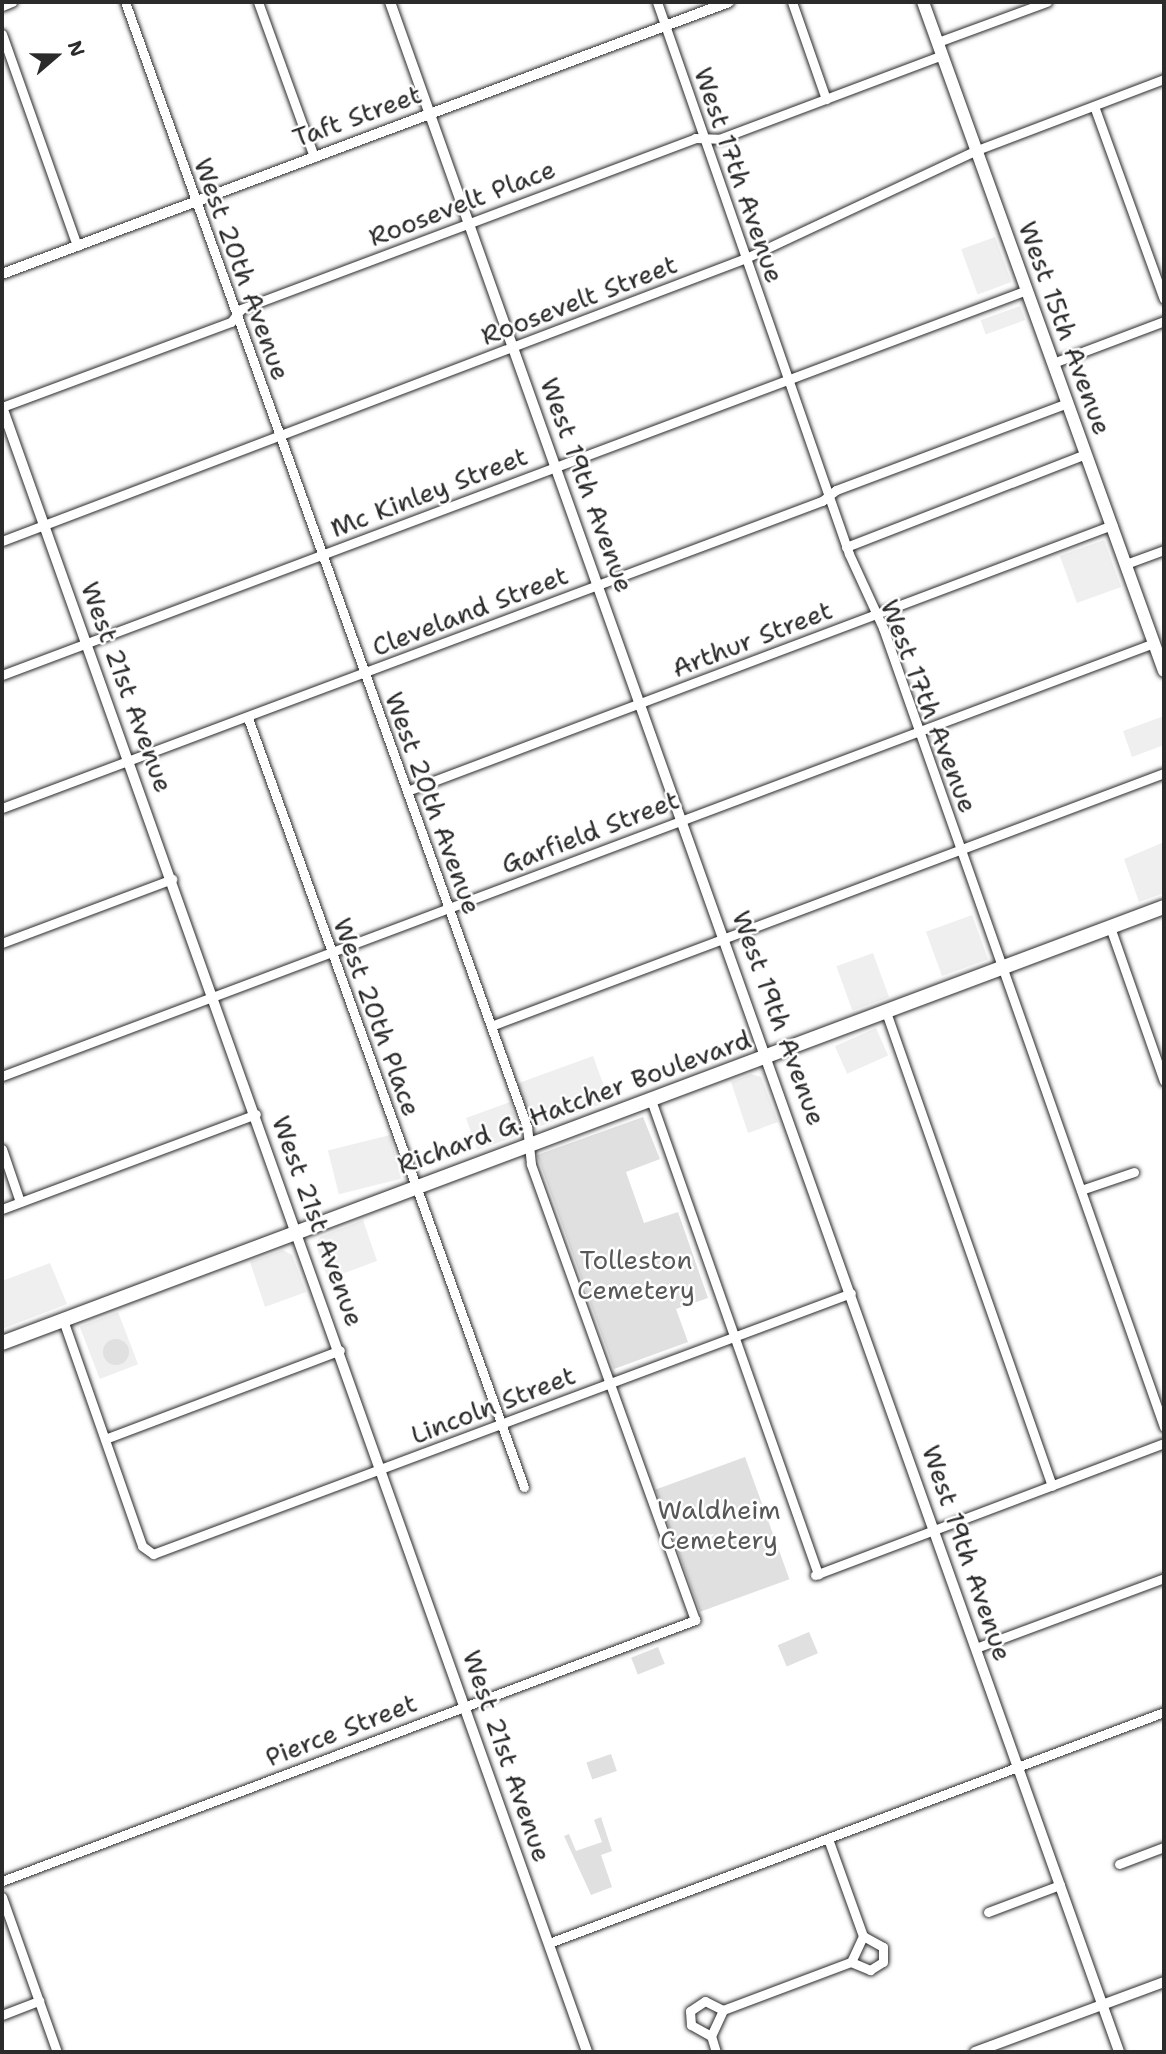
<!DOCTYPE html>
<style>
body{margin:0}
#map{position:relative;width:1166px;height:2054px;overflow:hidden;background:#fff;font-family:"Shantell Sans",sans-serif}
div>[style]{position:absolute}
.built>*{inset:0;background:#efefef;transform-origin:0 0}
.green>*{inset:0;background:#e0e0e0;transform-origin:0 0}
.round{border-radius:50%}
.roads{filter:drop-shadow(0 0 2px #2b2b2b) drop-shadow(0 0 2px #2b2b2b)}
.minor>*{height:9px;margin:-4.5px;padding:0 4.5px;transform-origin:4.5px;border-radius:4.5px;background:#fff}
.tertiary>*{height:10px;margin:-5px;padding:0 5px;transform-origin:5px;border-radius:5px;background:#fff}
.secondary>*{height:12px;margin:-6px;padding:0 6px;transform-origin:6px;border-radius:6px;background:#fff}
.primary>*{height:14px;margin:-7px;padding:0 7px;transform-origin:7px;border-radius:7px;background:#fff}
span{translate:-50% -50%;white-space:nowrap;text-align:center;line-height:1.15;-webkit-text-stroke:5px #fff;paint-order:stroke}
.street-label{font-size:26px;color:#2b2b2b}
.park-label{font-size:26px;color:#585858}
.frame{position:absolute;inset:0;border:4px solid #2b2b2b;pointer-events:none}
.north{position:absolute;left:21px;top:21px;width:70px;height:70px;-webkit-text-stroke:5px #fff;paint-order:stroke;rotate:70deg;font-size:19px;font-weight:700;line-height:28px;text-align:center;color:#2b2b2b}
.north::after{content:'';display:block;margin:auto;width:24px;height:32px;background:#2b2b2b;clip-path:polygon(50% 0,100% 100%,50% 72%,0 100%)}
</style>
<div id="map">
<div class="built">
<i style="left:995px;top:237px;width:48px;height:36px;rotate:70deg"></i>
<i style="left:1020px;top:306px;width:15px;height:42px;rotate:70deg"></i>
<i style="left:1104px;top:540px;width:50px;height:47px;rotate:70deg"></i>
<i style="clip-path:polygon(1164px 716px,1164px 745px,1132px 757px,1123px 731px)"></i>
<i style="clip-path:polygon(1164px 842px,1164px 893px,1139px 902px,1124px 859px)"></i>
<i style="left:972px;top:915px;width:47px;height:49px;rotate:70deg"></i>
<i style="left:873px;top:953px;width:47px;height:39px;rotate:70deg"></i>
<i style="left:876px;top:1028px;width:30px;height:45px;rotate:66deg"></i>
<i style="left:593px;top:1056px;width:48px;height:81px;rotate:70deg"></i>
<i style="clip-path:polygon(751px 1074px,761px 1077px,778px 1122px,748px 1133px,731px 1082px)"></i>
<i style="clip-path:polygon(510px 1102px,519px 1128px,517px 1136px,477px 1150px,466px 1118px)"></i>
<i style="left:390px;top:1135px;width:45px;height:64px;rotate:76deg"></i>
<i style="clip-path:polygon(363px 1220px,377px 1261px,328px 1279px,316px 1245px,320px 1237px)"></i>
<i style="clip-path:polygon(283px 1250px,292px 1255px,306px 1292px,265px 1307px,250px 1262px)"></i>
<i style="clip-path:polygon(50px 1263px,67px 1304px,2px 1329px,2px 1281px)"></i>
<i style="left:118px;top:1312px;width:56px;height:41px;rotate:69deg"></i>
</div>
<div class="green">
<i style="clip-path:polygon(643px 1117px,660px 1159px,626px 1172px,644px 1223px,678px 1212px,708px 1298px,676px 1309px,688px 1342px,614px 1369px,537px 1155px)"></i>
<i class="round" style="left:103px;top:1339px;width:26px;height:26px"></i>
<i style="left:745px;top:1457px;width:130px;height:95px;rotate:70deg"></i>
<i style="left:809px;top:1632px;width:23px;height:34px;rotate:67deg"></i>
<i style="left:658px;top:1647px;width:18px;height:29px;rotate:68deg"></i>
<i style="left:611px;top:1754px;width:18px;height:26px;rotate:71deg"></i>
<i style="clip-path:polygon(601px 1817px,612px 1851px,601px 1855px,612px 1887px,591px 1895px,564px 1836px,569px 1834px,576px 1851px,602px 1842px,594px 1820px)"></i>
</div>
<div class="roads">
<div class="minor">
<i style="left:258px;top:2px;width:165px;rotate:70.1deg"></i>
<i style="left:657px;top:2px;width:584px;rotate:70.82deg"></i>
<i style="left:849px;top:554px;width:81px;rotate:65.3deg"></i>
<i style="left:883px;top:628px;width:847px;rotate:70.62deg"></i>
<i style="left:792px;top:2px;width:103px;rotate:70.7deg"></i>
<i style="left:2px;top:6px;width:11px;rotate:-22deg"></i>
<i style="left:2px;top:34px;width:225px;rotate:70.5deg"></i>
<i style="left:938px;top:42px;width:116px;rotate:-20.2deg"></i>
<i style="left:1094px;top:106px;width:205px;rotate:70.1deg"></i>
<i style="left:1053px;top:363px;width:119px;rotate:-20.7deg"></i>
<i style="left:2px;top:407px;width:244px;rotate:-20.4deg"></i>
<i style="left:231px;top:322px;width:16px;rotate:-52deg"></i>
<i style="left:241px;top:309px;width:485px;rotate:-20.6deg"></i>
<i style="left:695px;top:138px;width:24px;rotate:2deg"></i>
<i style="left:719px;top:139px;width:239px;rotate:-20.6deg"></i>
<i style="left:2px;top:541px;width:796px;rotate:-20.83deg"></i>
<i style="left:746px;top:258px;width:255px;rotate:-25.1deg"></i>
<i style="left:977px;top:150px;width:200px;rotate:-20.8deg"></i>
<i style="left:846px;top:547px;width:257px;rotate:-21.2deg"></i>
<i style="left:1126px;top:564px;width:40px;rotate:-20.2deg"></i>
<i style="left:2px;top:675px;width:1095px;rotate:-20.59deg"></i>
<i style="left:248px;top:718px;width:817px;rotate:70.26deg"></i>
<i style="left:407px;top:791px;width:754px;rotate:-20.67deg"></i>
<i style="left:2px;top:808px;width:876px;rotate:-20.53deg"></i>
<i style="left:822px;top:501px;width:18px;rotate:-38deg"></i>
<i style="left:836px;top:490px;width:248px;rotate:-20.6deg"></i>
<i style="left:1110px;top:927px;width:163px;rotate:70.7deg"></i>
<i style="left:2px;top:943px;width:182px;rotate:-20.6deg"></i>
<i style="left:886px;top:1012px;width:502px;rotate:70.7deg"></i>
<i style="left:491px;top:1026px;width:719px;rotate:-20.6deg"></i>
<i style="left:2px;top:1076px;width:1231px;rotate:-20.6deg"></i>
<i style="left:651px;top:1100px;width:503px;rotate:70.59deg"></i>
<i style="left:2px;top:1149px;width:56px;rotate:71.2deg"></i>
<i style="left:1081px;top:1190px;width:56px;rotate:-18.8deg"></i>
<i style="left:2px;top:1209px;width:271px;rotate:-20.5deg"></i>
<i style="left:63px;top:1320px;width:239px;rotate:70.7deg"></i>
<i style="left:142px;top:1546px;width:14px;rotate:36deg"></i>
<i style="left:153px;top:1554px;width:745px;rotate:-20.5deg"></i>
<i style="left:105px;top:1439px;width:251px;rotate:-20.7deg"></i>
<i style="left:815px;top:1575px;width:373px;rotate:-20.7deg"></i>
<i style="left:976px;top:1648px;width:201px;rotate:-20.4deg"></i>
<i style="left:1119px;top:1864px;width:48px;rotate:-20.7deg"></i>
<i style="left:2px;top:1881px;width:741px;rotate:-20.64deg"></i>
<i style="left:695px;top:1620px;width:485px;rotate:-109.8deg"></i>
<i style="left:531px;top:1164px;width:37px;rotate:-96deg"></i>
<i style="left:527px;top:1127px;width:1195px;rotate:-109.66deg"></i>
<i style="left:2px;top:1897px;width:164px;rotate:70.5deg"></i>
<i style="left:988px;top:1912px;width:77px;rotate:-20.6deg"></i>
<i style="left:549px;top:1943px;width:657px;rotate:-20.59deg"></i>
<i style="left:851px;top:1962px;width:21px;rotate:23deg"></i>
<i style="left:870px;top:1970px;width:15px;rotate:-32deg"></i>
<i style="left:883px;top:1962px;width:15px;rotate:-90deg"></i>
<i style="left:883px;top:1947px;width:23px;rotate:-151deg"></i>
<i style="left:2px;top:2015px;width:40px;rotate:-21deg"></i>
<i style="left:711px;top:2036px;width:23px;rotate:-151deg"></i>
<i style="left:691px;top:2025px;width:14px;rotate:-94deg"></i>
<i style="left:690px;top:2011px;width:18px;rotate:-34deg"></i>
<i style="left:705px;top:2001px;width:20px;rotate:27deg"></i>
<i style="left:716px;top:2052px;width:17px;rotate:-107deg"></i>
<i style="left:711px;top:2036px;width:29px;rotate:-65deg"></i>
<i style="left:723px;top:2010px;width:137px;rotate:-20.6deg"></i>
<i style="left:851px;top:1962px;width:29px;rotate:-65deg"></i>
<i style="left:863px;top:1936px;width:103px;rotate:-109.8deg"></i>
</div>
<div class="tertiary">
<i style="left:390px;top:2px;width:2176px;rotate:70.42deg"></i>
<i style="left:2px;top:274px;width:776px;rotate:-20.51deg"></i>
<i style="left:2px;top:407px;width:1746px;rotate:70.42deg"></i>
<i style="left:975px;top:2052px;width:202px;rotate:-20.3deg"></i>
</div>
<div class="secondary">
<i style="left:923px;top:2px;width:711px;rotate:70.19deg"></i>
</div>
<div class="primary">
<i style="left:2px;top:1343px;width:1241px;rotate:-20.57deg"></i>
</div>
</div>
<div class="street-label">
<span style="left:357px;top:116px;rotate:-20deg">Taft Street</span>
<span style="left:739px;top:175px;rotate:71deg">West 17th Avenue</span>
<span style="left:462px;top:203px;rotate:-21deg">Roosevelt Place</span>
<span style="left:242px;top:269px;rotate:70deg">West 20th Avenue</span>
<span style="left:579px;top:300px;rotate:-21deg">Roosevelt Street</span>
<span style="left:1065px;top:328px;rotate:70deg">West 15th Avenue</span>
<span style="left:587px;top:485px;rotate:70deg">West 19th Avenue</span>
<span style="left:429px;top:492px;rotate:-21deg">Mc Kinley Street</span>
<span style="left:470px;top:611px;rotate:-21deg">Cleveland Street</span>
<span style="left:752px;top:639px;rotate:-21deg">Arthur Street</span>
<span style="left:127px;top:687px;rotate:70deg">West 21st Avenue</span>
<span style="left:929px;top:706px;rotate:69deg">West 17th Avenue</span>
<span style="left:433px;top:803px;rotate:70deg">West 20th Avenue</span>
<span style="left:590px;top:832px;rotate:-21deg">Garfield Street</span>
<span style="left:377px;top:1017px;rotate:70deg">West 20th Place</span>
<span style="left:779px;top:1018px;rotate:70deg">West 19th Avenue</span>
<span style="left:574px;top:1102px;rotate:-20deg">Richard G. Hatcher Boulevard</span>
<span style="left:318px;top:1221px;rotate:70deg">West 21st Avenue</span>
<span style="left:493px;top:1405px;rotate:-21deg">Lincoln Street</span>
<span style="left:967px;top:1553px;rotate:71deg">West 19th Avenue</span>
<span style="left:341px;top:1730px;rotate:-21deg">Pierce Street</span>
<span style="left:507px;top:1756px;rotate:71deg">West 21st Avenue</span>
</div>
<div class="park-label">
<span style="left:636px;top:1275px">Tolleston<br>Cemetery</span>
<span style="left:719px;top:1525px">Waldheim<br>Cemetery</span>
</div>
<div class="frame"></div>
<div class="north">N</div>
</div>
